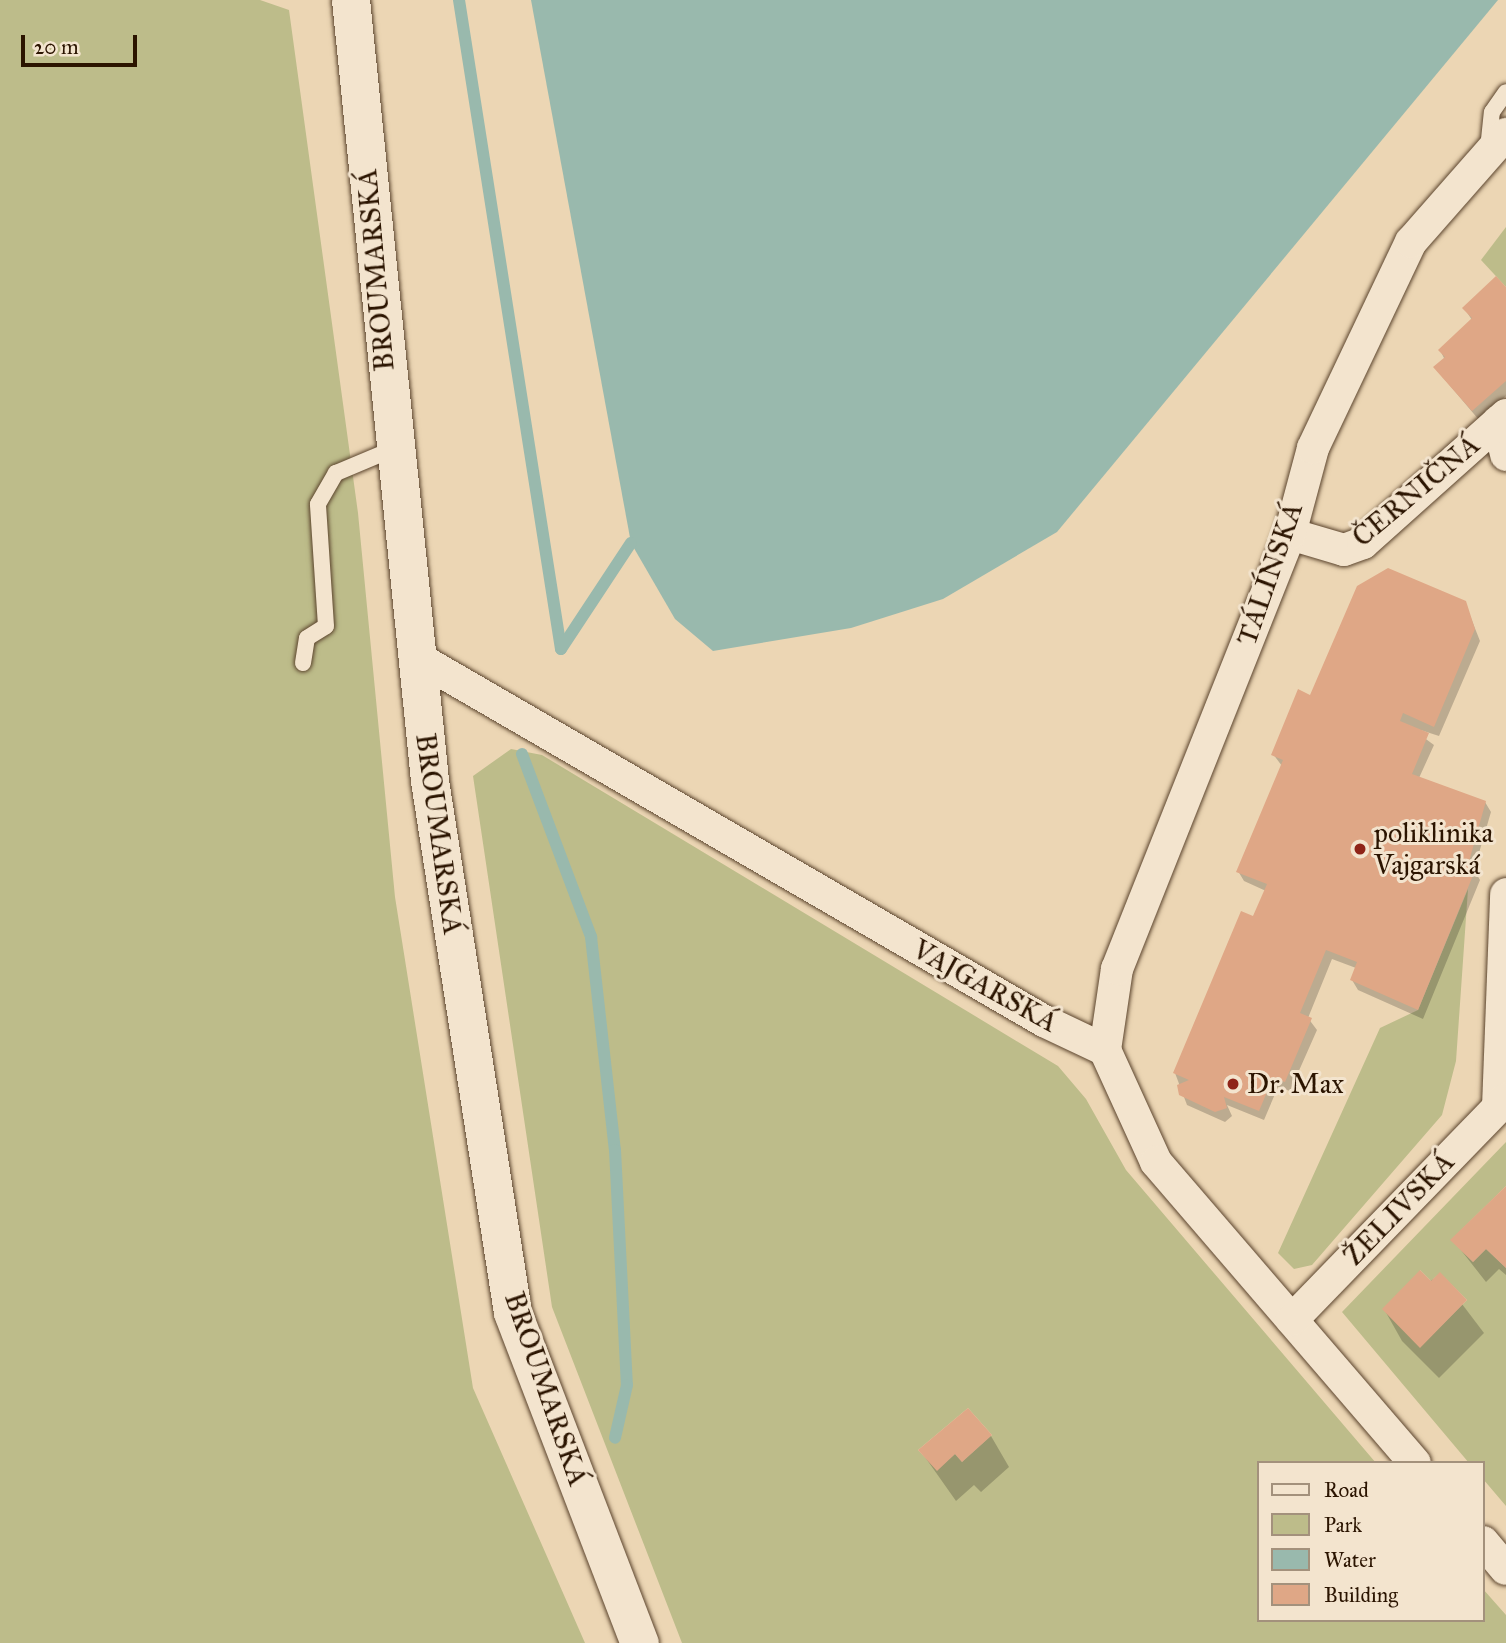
<!DOCTYPE html>
<meta charset="utf-8">
<style>
body{margin:0}
#map{position:relative;width:1506px;height:1643px;overflow:hidden;background:#ecd6b4;font-family:"IM FELL Great Primer",serif}
div>[style]{position:absolute}
.green>*{inset:0;background:#bdbc8a}
.water>*{inset:0;background:#99b9ad}
.shadow>*{inset:0;background:#0003}
.stream>*{height:12px;margin:-6px;padding:0 6px;transform-origin:6px;border-radius:6px;background:#99b9ad}
.building>*{inset:0;background:#dfa786}
.roads{filter:drop-shadow(0 0 2px #5b442d) drop-shadow(0 0 2px #5b442d)}
.service>*{height:16px;margin:-8px;padding:0 8px;transform-origin:8px;border-radius:8px;background:#f3e4ce}
.minor>*{height:32px;margin:-16px;padding:0 16px;transform-origin:16px;border-radius:16px;background:#f3e4ce}
.tertiary>*{height:38px;margin:-19px;padding:0 19px;transform-origin:19px;border-radius:19px;background:#f3e4ce}
.dots>*{width:19px;height:19px;translate:-50% -50%;box-sizing:border-box;border:4px solid #f3e4ce;border-radius:50%}
span{translate:-50% -50%;white-space:nowrap;text-align:center;line-height:1.15;-webkit-text-stroke:6px #f3e4ce;paint-order:stroke}
.street-label{font-size:28px;color:#2b1400}
.poi-label{font-size:28px;color:#2b1400}
.left{translate:0 -50%;text-align:left}
.legend{position:absolute;left:1257px;top:1461px;width:228px;height:161px;box-sizing:border-box;background:#f3e4ce;border:2px solid #a3917c;margin:0;padding:9px 12px;list-style:none;font-size:21px;color:#2b1400}
.legend li{display:flex;align-items:center;gap:14px;height:35px}
.legend b{width:35px;border:2px solid #a3917c}
.scale{position:absolute;left:21px;top:35px;width:116px;height:32px;box-sizing:border-box;border:4px solid #2b1400;border-top:0;padding-left:9px;font-size:21px;line-height:24px;white-space:nowrap;color:#2b1400;-webkit-text-stroke:5px #f3e4ce;paint-order:stroke}
</style>
<div id="map">
<div class="green">
<i style="clip-path:polygon(0 0,260px 0,289px 10px,358px 513px,395px 897px,473px 1388px,585px 1643px,0 1643px)"></i>
<i style="clip-path:polygon(1506px 227px,1506px 287px,1481px 260px)"></i>
<i style="clip-path:polygon(evenodd,511px 749px,542px 755px,1058px 1066px,1086px 1099px,1126px 1170px,1376px 1463px,1259px 1463px,1259px 1620px,1483px 1620px,1483px 1589px,1506px 1615px,1506px 1643px,682px 1643px,552px 1307px,473px 776px,511px 749px,968px 1408px,992px 1435px,962px 1462px,955px 1454px,937px 1470px,918px 1450px,968px 1408px)"></i>
<i style="clip-path:polygon(1468px 889px,1456px 1061px,1442px 1115px,1312px 1265px,1294px 1269px,1278px 1253px,1380px 1028px,1418px 1010px)"></i>
<i style="clip-path:polygon(evenodd,1506px 1142px,1506px 1186px,1451px 1240px,1473px 1262px,1486px 1249px,1506px 1268px,1506px 1506px,1483px 1479px,1483px 1463px,1469px 1463px,1342px 1312px,1506px 1142px,1420px 1270px,1431px 1281px,1440px 1273px,1467px 1300px,1420px 1347px,1420px 1270px)"></i>
</div>
<div class="water">
<i style="clip-path:polygon(531px 0,1498px 0,1057px 532px,943px 599px,851px 628px,713px 651px,675px 619px,631px 543px)"></i>
</div>
<div class="shadow">
<i style="clip-path:polygon(1506px 290px,1506px 396px,1479px 420px,1435px 368px,1445px 360px,1440px 350px,1472px 320px,1464px 308px)"></i>
<i style="clip-path:polygon(1465px 603px,1480px 641px,1439px 736px,1408px 726px,1434px 745px,1419px 778px,1485px 802px,1491px 812px,1474px 870px,1480px 880px,1423px 1019px,1358px 990px,1352px 980px,1356px 968px,1332px 959px,1308px 1018px,1317px 1030px,1290px 1091px,1278px 1087px,1264px 1120px,1227px 1105px,1232px 1116px,1225px 1122px,1187px 1105px,1175px 1073px,1266px 891px,1244px 881px,1238px 871px,1282px 766px,1273px 754px,1311px 697px)"></i>
<i style="clip-path:polygon(1506px 1188px,1506px 1275px,1499px 1269px,1486px 1282px,1453px 1240px)"></i>
<i style="clip-path:polygon(1440px 1275px,1484px 1333px,1439px 1378px,1402px 1341px,1384px 1309px)"></i>
<i style="clip-path:polygon(991px 1436px,1009px 1467px,981px 1492px,974px 1485px,956px 1501px,920px 1450px)"></i>
</div>
<div class="stream">
<i style="left:459px;top:0;width:657px;rotate:81.07deg"></i>
<i style="left:561px;top:649px;width:127px;rotate:-56.6deg"></i>
<i style="left:522px;top:754px;width:196px;rotate:69.3deg"></i>
<i style="left:591px;top:937px;width:214px;rotate:83.6deg"></i>
<i style="left:615px;top:1150px;width:235px;rotate:87.1deg"></i>
<i style="left:627px;top:1385px;width:54px;rotate:102.8deg"></i>
</div>
<div class="building">
<i style="clip-path:polygon(1496px 276px,1506px 287px,1506px 381px,1472px 411px,1433px 367px,1445px 357px,1438px 350px,1472px 318px,1462px 308px)"></i>
<i style="clip-path:polygon(1388px 568px,1466px 601px,1475px 629px,1434px 727px,1403px 713px,1400px 721px,1429px 733px,1412px 774px,1486px 801px,1468px 865px,1476px 868px,1418px 1010px,1350px 980px,1357px 962px,1326px 950px,1300px 1013px,1312px 1018px,1285px 1082px,1273px 1078px,1259px 1111px,1224px 1097px,1227px 1108px,1215px 1112px,1179px 1095px,1177px 1085px,1189px 1080px,1173px 1073px,1241px 911px,1253px 916px,1267px 884px,1236px 872px,1283px 760px,1271px 755px,1298px 689px,1310px 695px,1357px 586px)"></i>
<i style="clip-path:polygon(1506px 1186px,1506px 1268px,1486px 1249px,1473px 1262px,1450px 1240px)"></i>
<i style="clip-path:polygon(1420px 1270px,1431px 1281px,1440px 1272px,1467px 1300px,1420px 1348px,1382px 1309px)"></i>
<i style="clip-path:polygon(968px 1408px,992px 1435px,962px 1462px,955px 1454px,937px 1471px,918px 1450px)"></i>
</div>
<div class="roads">
<div class="service">
<i style="left:1488px;top:149px;width:37px;rotate:-84deg"></i>
<i style="left:1492px;top:112px;width:24px;rotate:-55deg"></i>
<i style="left:303px;top:663px;width:25px;rotate:-81deg"></i>
<i style="left:307px;top:638px;width:22px;rotate:-32deg"></i>
<i style="left:326px;top:626px;width:122px;rotate:-93.8deg"></i>
<i style="left:318px;top:504px;width:36px;rotate:-60deg"></i>
<i style="left:336px;top:473px;width:62px;rotate:-22.8deg"></i>
</div>
<div class="minor">
<i style="left:1498px;top:422px;width:34px;rotate:76deg"></i>
<i style="left:1290px;top:534px;width:56px;rotate:16.5deg"></i>
<i style="left:1344px;top:550px;width:20px;rotate:-20deg"></i>
<i style="left:1363px;top:543px;width:192px;rotate:-41.8deg"></i>
<i style="left:418px;top:658px;width:724px;rotate:30.11deg"></i>
<i style="left:1044px;top:1021px;width:68px;rotate:25.4deg"></i>
<i style="left:1105px;top:1050px;width:123px;rotate:65.5deg"></i>
<i style="left:1156px;top:1162px;width:397px;rotate:49.3deg"></i>
<i style="left:1105px;top:1050px;width:82px;rotate:-81.6deg"></i>
<i style="left:1117px;top:969px;width:468px;rotate:-68.3deg"></i>
<i style="left:1290px;top:534px;width:89px;rotate:-75deg"></i>
<i style="left:1313px;top:448px;width:228px;rotate:-64.6deg"></i>
<i style="left:1411px;top:242px;width:144px;rotate:-48.7deg"></i>
<i style="left:1498px;top:1107px;width:213px;rotate:-87.8deg"></i>
<i style="left:1292px;top:1320px;width:308px;rotate:-45.9deg"></i>
<i style="left:1483px;top:1542px;width:35px;rotate:50deg"></i>
</div>
<div class="tertiary">
<i style="left:351px;top:0;width:785px;rotate:84.22deg"></i>
<i style="left:430px;top:781px;width:538px;rotate:81.13deg"></i>
<i style="left:513px;top:1313px;width:354px;rotate:69deg"></i>
</div>
</div>
<div class="dots">
<i style="left:1360px;top:849px;background:#8f2418"></i>
<i style="left:1233px;top:1084px;background:#8f2418"></i>
</div>
<div class="street-label">
<span style="left:376px;top:270px;rotate:-95deg">BROUMARSKÁ</span>
<span style="left:1416px;top:491px;rotate:-40deg">ČERNIČNÁ</span>
<span style="left:1270px;top:574px;rotate:-71deg">TÁLÍNSKÁ</span>
<span style="left:439px;top:834px;rotate:82deg">BROUMARSKÁ</span>
<span style="left:985px;top:986px;rotate:29deg">VAJGARSKÁ</span>
<span style="left:1399px;top:1209px;rotate:-46deg">ŽELIVSKÁ</span>
<span style="left:546px;top:1389px;rotate:71deg">BROUMARSKÁ</span>
</div>
<div class="poi-label">
<span class="left" style="left:1374px;top:849px">poliklinika<br>Vajgarská</span>
<span class="left" style="left:1247px;top:1084px">Dr. Max</span>
</div>
<ul class="legend">
<li><b style="height:9px;background:#f3e4ce"></b>Road</li>
<li><b style="height:19px;background:#bdbc8a"></b>Park</li>
<li><b style="height:19px;background:#99b9ad"></b>Water</li>
<li><b style="height:19px;background:#dfa786"></b>Building</li>
</ul>
<div class="scale">20 m</div>
</div>
